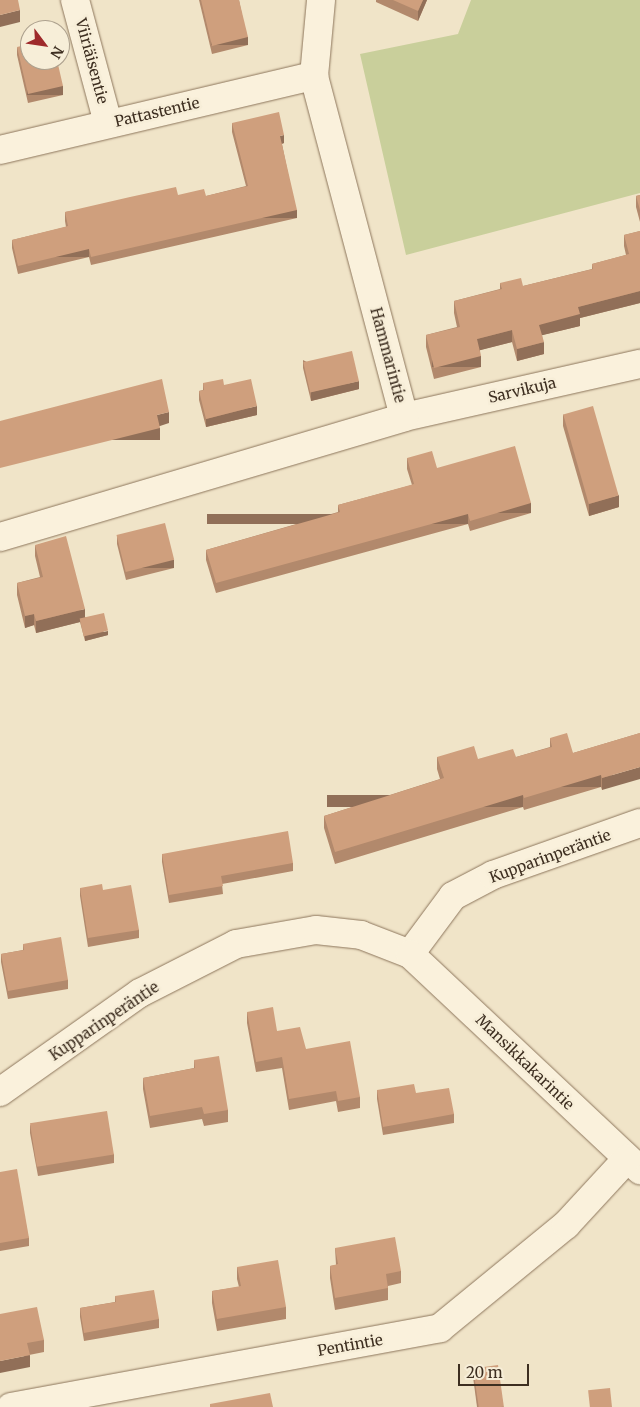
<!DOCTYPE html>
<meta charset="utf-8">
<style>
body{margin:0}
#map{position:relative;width:640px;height:1407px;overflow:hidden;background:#f0e4c8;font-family:Merriweather,serif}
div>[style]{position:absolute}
.green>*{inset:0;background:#c9cf9b}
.roads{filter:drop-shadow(0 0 1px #8d765c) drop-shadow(0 0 1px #8d765c)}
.minor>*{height:28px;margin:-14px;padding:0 14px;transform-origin:14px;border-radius:14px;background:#faf1dc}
.wall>*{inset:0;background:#b2896c}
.shaded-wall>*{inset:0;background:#916f58;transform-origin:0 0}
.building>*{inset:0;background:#cf9f7d;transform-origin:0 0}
span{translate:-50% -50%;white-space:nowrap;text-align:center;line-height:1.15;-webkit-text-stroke:5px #f7eed8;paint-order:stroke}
.street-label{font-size:15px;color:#3d2e20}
.north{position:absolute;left:20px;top:20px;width:50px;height:50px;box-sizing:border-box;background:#f7eed8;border:1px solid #ada18e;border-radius:50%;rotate:121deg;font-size:14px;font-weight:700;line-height:20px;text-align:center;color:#3d2e20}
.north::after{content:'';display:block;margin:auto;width:18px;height:22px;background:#9e2a2b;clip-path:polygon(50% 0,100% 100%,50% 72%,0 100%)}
.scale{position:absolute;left:458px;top:1364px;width:71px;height:22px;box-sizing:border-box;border:2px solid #3d2e20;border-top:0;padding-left:6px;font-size:15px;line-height:18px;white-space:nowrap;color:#3d2e20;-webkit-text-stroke:4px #f7eed8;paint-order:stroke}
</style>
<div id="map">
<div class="green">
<i style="clip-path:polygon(471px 0,640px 0,640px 193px,406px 255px,360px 54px,458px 34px)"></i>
</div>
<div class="roads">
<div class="minor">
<i style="left:75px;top:0;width:127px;rotate:75deg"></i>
<i style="left:0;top:150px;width:323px;rotate:-13.3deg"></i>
<i style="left:404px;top:417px;width:242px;rotate:-12.7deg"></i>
<i style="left:0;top:537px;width:421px;rotate:-16.5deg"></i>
<i style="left:404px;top:417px;width:353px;rotate:-104.8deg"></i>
<i style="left:314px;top:76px;width:76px;rotate:-84.7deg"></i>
<i style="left:410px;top:954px;width:72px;rotate:-53.4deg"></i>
<i style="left:453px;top:896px;width:45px;rotate:-27.7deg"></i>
<i style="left:493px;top:875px;width:156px;rotate:-19.5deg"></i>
<i style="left:0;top:1092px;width:171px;rotate:-35.3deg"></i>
<i style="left:140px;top:993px;width:108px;rotate:-27deg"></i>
<i style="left:236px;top:944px;width:81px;rotate:-9.9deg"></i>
<i style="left:316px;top:930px;width:45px;rotate:6.3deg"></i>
<i style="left:361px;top:935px;width:53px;rotate:21.2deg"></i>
<i style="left:410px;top:954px;width:316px;rotate:43.2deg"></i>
<i style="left:11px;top:1407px;width:436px;rotate:-10.4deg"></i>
<i style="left:440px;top:1328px;width:163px;rotate:-39.3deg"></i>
<i style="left:566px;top:1225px;width:90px;rotate:-47.3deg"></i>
</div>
</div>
<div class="wall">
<i style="clip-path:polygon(199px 0,239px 0,248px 45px,212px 54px)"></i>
<i style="clip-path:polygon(376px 0,427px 0,418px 21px,376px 2px)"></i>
<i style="clip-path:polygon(17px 47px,63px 95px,28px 103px,17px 55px)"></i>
<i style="clip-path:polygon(232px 123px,284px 143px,282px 144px,297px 218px,91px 265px,89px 257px,18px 274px,12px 248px,12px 240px,66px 227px,65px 221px,65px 212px,178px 195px,206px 196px,246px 186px,232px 132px)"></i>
<i style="clip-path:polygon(640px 195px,640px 222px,636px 207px,636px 196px)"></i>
<i style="clip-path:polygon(640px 231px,640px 303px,580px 318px,580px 326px,542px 335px,544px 354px,517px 361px,512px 342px,480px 350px,481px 367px,434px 379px,426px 347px,426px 335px,457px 327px,454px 313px,454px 301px,500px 289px,500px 283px,523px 286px,592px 269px,592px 264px,626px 255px,624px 246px,624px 235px)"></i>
<i style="clip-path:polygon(303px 360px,359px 389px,311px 401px,303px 368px)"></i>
<i style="clip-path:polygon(203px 383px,224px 385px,257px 415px,206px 427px,199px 400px,199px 391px,203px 390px)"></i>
<i style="clip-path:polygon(563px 414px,619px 507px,589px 516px,563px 426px)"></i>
<i style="clip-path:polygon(407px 458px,437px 468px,531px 513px,470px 531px,468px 524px,216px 593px,206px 560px,206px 550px,338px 512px,338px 505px,412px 485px,407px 469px)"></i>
<i style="clip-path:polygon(117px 536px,174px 568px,126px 580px,117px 544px)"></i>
<i style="clip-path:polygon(35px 545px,85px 617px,108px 635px,85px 641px,80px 622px,36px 633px,34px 625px,25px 628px,17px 595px,17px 583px,40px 577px,35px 556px)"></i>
<i style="clip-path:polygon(640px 733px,602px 790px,601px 787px,524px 810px,523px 807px,335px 864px,324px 828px,324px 816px,440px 779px,437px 769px,437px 757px,478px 759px,516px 757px,550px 747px,550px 738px,573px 753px)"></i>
<i style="clip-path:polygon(162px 854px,293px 863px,293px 871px,222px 884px,223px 894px,169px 903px,162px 862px)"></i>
<i style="clip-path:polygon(80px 888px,103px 890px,139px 930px,139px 938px,88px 947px,80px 896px)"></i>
<i style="clip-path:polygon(23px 944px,68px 980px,68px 989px,8px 999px,1px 962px,1px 954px,23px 950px)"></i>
<i style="clip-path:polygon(247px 1012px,306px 1049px,360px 1097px,360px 1108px,338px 1112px,336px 1101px,289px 1110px,282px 1068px,256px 1072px,247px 1023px)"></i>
<i style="clip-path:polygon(194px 1060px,228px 1110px,228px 1122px,204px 1126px,202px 1119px,150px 1128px,143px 1089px,143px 1078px,194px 1068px)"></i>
<i style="clip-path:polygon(377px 1090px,416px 1093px,454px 1114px,454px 1123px,383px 1135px,377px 1099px)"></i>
<i style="clip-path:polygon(30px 1125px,114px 1154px,114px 1163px,38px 1176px,30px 1133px)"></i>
<i style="clip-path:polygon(0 1172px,29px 1238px,29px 1246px,0 1251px)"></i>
<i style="clip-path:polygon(335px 1248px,401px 1271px,401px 1283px,388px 1286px,388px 1300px,335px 1310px,330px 1278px,330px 1266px,336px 1265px)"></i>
<i style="clip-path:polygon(237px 1267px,286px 1307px,286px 1319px,217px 1331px,212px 1303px,212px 1291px,239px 1287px,237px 1279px)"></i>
<i style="clip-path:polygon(115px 1296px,159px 1319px,159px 1328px,84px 1341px,80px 1317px,80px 1308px,115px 1302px)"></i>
<i style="clip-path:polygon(0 1314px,44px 1340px,44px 1352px,29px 1355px,30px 1367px)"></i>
<i style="clip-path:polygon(473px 1368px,504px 1407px,477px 1407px,473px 1377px)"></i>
</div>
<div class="shaded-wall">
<i style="clip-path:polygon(423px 0,427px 0,418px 21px,418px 11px)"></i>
<i style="clip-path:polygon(20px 10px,20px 22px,0 27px,0 15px)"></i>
<i style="left:248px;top:37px;width:8px;height:37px;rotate:90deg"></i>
<i style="left:63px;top:86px;width:9px;height:36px;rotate:90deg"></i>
<i style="clip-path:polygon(284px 135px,284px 143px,280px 144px,280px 136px)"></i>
<i style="left:297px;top:210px;width:8px;height:211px;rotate:90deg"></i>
<i style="left:89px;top:249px;width:8px;height:73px;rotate:90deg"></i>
<i style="clip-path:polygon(640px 291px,640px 303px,580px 318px,580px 326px,539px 336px,539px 325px,578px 307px)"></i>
<i style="clip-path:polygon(512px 330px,512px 342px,477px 351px,477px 339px)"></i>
<i style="clip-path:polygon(544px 342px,544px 354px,517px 361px,517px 349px)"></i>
<i style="left:481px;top:356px;width:11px;height:49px;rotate:90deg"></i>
<i style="clip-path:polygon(359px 381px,359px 389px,311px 401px,311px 392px)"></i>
<i style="clip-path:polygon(257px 406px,257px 415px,206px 427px,206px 419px)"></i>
<i style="clip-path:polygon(169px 412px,169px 423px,157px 427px,157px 415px)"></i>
<i style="left:160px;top:428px;width:12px;height:165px;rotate:90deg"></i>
<i style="clip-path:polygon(619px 495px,619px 507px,589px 516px,589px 504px)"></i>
<i style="left:531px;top:503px;width:10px;height:64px;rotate:90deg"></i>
<i style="left:468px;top:514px;width:10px;height:261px;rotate:90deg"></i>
<i style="left:174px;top:560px;width:8px;height:49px;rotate:90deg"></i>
<i style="clip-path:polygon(85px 609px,85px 621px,80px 619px,80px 622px,36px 633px,36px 621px)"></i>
<i style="clip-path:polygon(34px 614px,34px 625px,25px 628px,25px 616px)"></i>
<i style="clip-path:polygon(108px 631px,108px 635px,85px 641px,85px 636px)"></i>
<i style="clip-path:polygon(640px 767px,640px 779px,602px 790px,602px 778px)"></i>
<i style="left:601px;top:775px;width:12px;height:80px;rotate:90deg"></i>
<i style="left:523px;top:795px;width:12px;height:196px;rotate:90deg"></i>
<i style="clip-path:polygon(30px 1355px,30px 1367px,0 1373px,0 1361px)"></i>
</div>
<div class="building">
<i style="clip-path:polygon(0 0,18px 0,20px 10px,0 15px)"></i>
<i style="clip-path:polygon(201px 0,239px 0,248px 37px,212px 46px)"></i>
<i style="clip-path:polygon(393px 0,423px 0,418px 11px)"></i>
<i style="clip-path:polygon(30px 44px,30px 60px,57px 60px,63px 86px,28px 94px,17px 47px)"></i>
<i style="clip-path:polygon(279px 112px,284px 135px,280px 136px,297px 210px,91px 257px,89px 249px,18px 266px,12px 240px,68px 226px,65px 212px,130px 197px,176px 187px,178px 195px,204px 189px,206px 196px,248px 186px,232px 123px)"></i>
<i style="clip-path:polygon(640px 195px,640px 210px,636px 196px)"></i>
<i style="clip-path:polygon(640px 231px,640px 291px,578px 307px,580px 314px,539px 325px,544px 342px,517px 349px,512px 330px,477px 339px,481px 356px,434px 368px,426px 335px,460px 327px,454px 301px,502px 289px,500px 283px,521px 278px,523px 286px,593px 269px,592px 264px,629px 254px,624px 235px)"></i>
<i style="left:352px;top:351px;width:31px;height:50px;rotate:77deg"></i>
<i style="clip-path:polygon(162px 379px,169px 412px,157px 415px,160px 428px,0 468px,0 421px)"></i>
<i style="clip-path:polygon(223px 379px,224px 385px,251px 379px,257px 406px,206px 419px,199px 391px,204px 390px,203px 383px)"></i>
<i style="left:593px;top:406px;width:93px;height:31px;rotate:74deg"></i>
<i style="clip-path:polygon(515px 446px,531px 503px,470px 521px,468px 514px,216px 583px,206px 550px,340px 512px,338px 505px,414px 484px,407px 458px,432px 451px,437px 468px)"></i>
<i style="left:165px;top:523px;width:38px;height:50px;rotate:76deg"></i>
<i style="clip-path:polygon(66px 536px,85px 609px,36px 621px,34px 614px,25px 616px,17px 583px,43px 577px,35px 545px)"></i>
<i style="left:104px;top:613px;width:18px;height:25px;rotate:77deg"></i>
<i style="clip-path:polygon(567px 733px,573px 753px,640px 733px,640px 767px,602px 778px,601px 775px,524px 798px,523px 795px,335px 852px,324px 816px,444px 778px,437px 757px,474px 746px,478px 759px,513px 749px,516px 757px,552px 747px,550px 738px)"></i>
<i style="clip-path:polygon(288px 831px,293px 863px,221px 876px,223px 886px,169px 895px,162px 854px)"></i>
<i style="clip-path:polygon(102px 884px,103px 890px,131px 885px,139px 930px,88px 938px,80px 888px)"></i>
<i style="clip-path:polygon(61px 937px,68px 980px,8px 991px,1px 954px,24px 950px,23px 944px)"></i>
<i style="clip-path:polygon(273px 1007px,277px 1031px,300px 1027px,306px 1049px,350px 1041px,360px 1097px,338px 1101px,336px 1091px,289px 1099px,282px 1057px,256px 1062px,247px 1012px)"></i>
<i style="clip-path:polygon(219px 1056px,228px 1110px,204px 1114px,202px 1107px,150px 1116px,143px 1078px,195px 1068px,194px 1060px)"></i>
<i style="clip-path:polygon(414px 1084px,416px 1093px,449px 1088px,454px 1114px,383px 1127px,377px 1090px)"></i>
<i style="left:107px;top:1111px;width:44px;height:78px;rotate:81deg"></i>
<i style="clip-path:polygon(17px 1169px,29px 1238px,0 1243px,0 1172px)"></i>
<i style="clip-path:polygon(395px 1237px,401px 1271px,386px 1274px,388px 1288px,335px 1298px,330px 1266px,338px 1264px,335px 1248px)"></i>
<i style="clip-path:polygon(278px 1260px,286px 1307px,217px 1319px,212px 1291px,241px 1286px,237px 1267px)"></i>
<i style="clip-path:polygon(154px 1290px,159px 1319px,84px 1333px,80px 1308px,116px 1302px,115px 1296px)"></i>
<i style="clip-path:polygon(37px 1307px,44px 1340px,27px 1343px,30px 1355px,0 1361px,0 1314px)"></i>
<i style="left:498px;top:1365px;width:42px;height:25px;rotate:82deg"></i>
<i style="left:610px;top:1388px;width:19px;height:22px;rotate:84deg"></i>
<i style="clip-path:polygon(270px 1393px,273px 1407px,210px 1407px,210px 1404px)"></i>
</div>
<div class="street-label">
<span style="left:92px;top:61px;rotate:75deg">Viiriäisentie</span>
<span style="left:157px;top:112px;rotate:-13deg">Pattastentie</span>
<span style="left:388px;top:355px;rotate:75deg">Hammarintie</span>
<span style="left:522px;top:390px;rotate:-13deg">Sarvikuja</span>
<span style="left:550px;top:856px;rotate:-20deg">Kupparinperäntie</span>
<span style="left:104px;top:1021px;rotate:-34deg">Kupparinperäntie</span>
<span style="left:525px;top:1062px;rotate:44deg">Mansikkakarintie</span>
<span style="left:350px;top:1345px;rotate:-10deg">Pentintie</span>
</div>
<div class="north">N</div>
<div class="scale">20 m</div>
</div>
